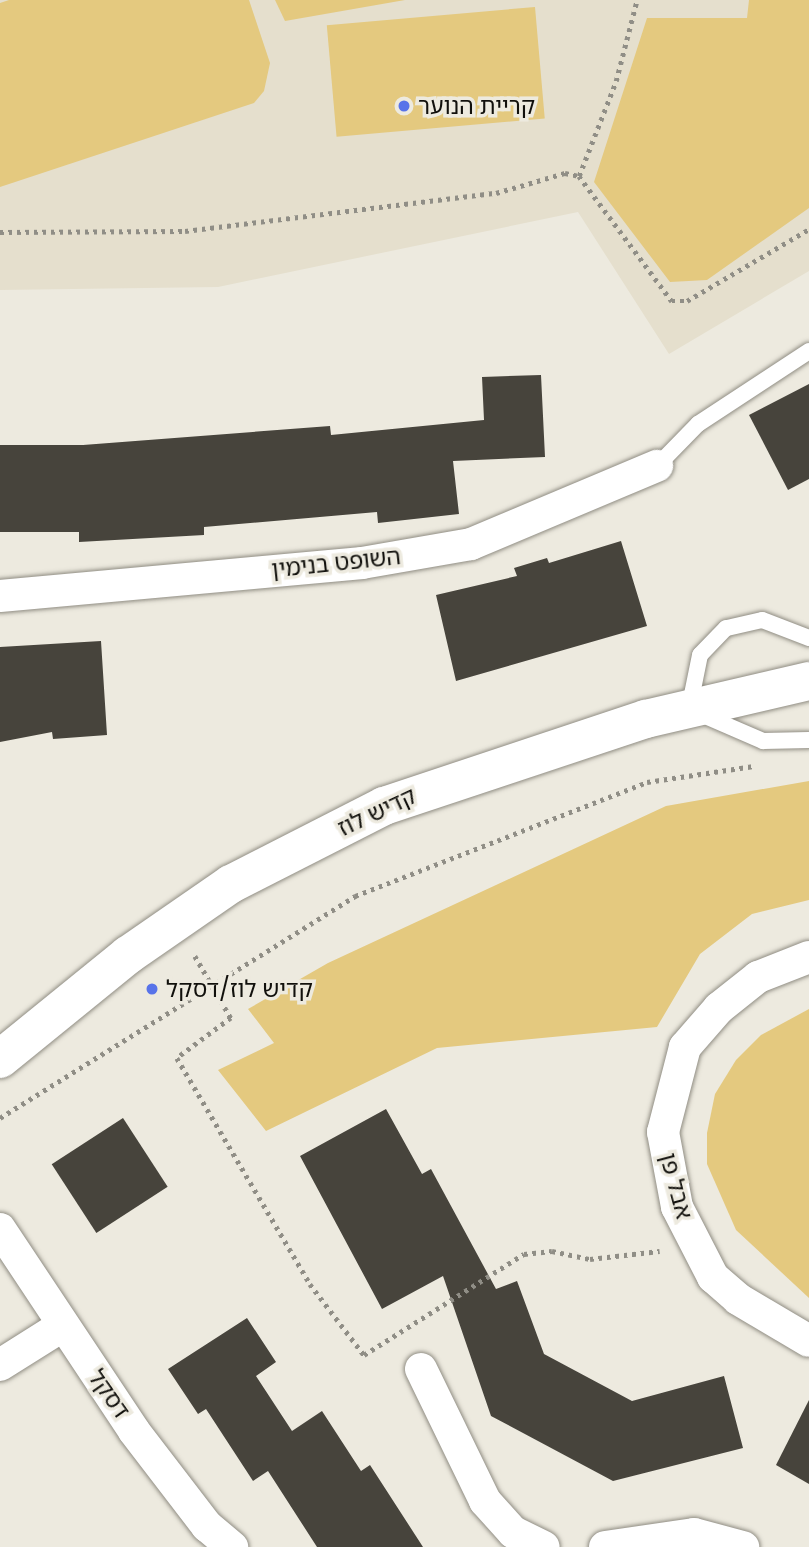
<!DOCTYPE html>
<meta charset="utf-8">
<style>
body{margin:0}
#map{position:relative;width:809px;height:1547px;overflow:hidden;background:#edeadf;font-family:Poppins,"Noto Sans Hebrew",sans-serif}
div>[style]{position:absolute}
.built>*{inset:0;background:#e5dfcd}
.green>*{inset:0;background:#e4c97f;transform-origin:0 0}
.building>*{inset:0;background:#47443c;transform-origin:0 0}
.path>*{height:4.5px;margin-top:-2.25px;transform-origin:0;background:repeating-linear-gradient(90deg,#908e86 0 3.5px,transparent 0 8.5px)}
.roads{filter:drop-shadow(0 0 2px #908d83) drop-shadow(0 0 2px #908d83)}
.service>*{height:16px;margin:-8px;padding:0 8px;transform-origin:8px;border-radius:8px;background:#fff}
.minor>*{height:32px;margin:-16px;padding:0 16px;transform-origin:16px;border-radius:16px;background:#fff}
.tertiary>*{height:38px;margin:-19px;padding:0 19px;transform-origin:19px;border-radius:19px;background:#fff}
.dots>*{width:19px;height:19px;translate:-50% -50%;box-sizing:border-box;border:4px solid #edeadf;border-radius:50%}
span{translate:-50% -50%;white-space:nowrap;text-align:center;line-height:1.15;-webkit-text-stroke:7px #edeadf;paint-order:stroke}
.poi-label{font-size:23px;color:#11100c}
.left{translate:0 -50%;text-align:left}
.street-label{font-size:23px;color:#11100c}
</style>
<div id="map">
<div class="built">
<i style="clip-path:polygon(0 0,809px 0,809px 271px,669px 354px,578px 212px,218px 287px,0 290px)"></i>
</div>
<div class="green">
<i style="clip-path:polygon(9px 0,249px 0,270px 63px,264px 91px,254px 103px,0 187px,0 3px)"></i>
<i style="clip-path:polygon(275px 0,405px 0,285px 21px)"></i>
<i style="clip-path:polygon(749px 0,809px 0,809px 208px,707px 280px,670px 282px,594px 182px,647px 18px,747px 18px)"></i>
<i style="left:535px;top:7px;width:112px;height:209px;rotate:85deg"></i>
<i style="clip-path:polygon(809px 781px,809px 900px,752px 914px,700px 954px,657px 1027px,437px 1048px,266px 1131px,218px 1070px,274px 1043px,248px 1009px,328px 963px,666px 806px)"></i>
<i style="clip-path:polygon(809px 1009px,809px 1298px,736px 1230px,707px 1164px,707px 1133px,715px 1094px,736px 1060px,761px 1035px)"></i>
</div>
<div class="building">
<i style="clip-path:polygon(541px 375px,545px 457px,453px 461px,459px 514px,378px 523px,377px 512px,204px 527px,204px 535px,79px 542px,79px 532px,0 532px,0 445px,83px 445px,330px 426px,331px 435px,484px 420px,482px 377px)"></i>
<i style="clip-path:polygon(809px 384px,809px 479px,788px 490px,749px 415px)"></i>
<i style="clip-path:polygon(621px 541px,647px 626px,456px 681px,436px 595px,517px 576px,514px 568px,547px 558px,549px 563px)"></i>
<i style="clip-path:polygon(101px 641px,107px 735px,53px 739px,52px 732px,0 742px,0 647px)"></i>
<i style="clip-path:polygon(386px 1109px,422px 1174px,431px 1169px,496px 1289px,517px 1281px,544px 1354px,632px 1401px,724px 1376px,743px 1448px,613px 1481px,491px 1416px,443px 1276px,382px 1309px,300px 1156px)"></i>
<i style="left:123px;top:1118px;width:82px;height:85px;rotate:57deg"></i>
<i style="clip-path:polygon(247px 1318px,276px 1362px,256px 1376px,292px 1431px,322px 1411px,361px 1471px,370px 1465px,423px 1547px,317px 1547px,268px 1471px,253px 1481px,206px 1409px,198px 1414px,168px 1369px)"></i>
<i style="clip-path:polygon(809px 1400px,809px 1484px,776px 1465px)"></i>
</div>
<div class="path">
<i style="left:579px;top:176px;width:102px;rotate:-68.7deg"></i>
<i style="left:616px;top:81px;width:84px;rotate:-75.5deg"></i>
<i style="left:0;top:232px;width:185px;rotate:-0.3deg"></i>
<i style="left:185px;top:231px;width:313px;rotate:-7deg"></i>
<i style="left:496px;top:193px;width:72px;rotate:-16.2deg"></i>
<i style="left:565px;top:173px;width:14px;rotate:12deg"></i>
<i style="left:579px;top:176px;width:156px;rotate:53.4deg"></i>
<i style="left:672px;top:301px;width:15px"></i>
<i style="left:687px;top:301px;width:142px;rotate:-30.5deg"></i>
<i style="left:195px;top:956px;width:72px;rotate:59.9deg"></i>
<i style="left:231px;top:1018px;width:67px;rotate:143.5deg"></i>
<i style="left:177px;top:1058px;width:262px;rotate:59.5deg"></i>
<i style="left:310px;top:1284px;width:89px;rotate:52.7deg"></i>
<i style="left:364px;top:1355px;width:189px;rotate:-32.3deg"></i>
<i style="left:524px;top:1254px;width:28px;rotate:-6deg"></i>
<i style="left:552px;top:1251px;width:39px;rotate:12deg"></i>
<i style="left:590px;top:1259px;width:70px;rotate:-6.5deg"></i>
<i style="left:0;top:1118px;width:419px;rotate:-32deg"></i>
<i style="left:355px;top:896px;width:313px;rotate:-21.3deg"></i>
<i style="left:647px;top:782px;width:108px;rotate:-8.5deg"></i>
</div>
<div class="roads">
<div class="service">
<i style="left:657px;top:466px;width:59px;rotate:-45.7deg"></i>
<i style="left:698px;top:424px;width:133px;rotate:-33.3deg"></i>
<i style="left:809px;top:638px;width:50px;rotate:-159deg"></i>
<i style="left:762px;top:620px;width:37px;rotate:167deg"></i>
<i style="left:726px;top:628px;width:37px;rotate:134deg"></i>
<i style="left:700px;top:655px;width:55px;rotate:101.5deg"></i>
<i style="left:689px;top:709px;width:81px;rotate:23.4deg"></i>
<i style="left:763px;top:741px;width:46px;rotate:-1.2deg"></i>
</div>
<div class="minor">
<i style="left:0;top:596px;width:364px;rotate:-5.2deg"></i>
<i style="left:362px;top:563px;width:111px;rotate:-9.9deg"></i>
<i style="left:471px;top:544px;width:202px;rotate:-22.8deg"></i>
<i style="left:809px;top:957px;width:55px;rotate:158.6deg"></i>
<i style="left:758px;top:977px;width:50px;rotate:141.5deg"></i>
<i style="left:719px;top:1008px;width:52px;rotate:131.1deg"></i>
<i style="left:685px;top:1047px;width:88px;rotate:104.5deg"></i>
<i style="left:663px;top:1132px;width:76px;rotate:79.4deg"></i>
<i style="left:677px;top:1207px;width:79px;rotate:62.8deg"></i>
<i style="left:713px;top:1277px;width:33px;rotate:41deg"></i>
<i style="left:738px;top:1299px;width:82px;rotate:30.6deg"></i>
<i style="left:0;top:1229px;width:242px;rotate:56.4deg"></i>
<i style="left:134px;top:1431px;width:120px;rotate:52.5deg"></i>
<i style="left:207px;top:1526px;width:33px;rotate:40deg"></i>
<i style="left:0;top:1365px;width:73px;rotate:-32.2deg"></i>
<i style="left:421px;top:1369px;width:147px;rotate:64.1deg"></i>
<i style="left:485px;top:1501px;width:42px;rotate:47.9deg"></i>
<i style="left:513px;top:1532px;width:34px;rotate:26deg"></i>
<i style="left:605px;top:1547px;width:90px;rotate:-8.3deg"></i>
<i style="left:694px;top:1534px;width:51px;rotate:14.9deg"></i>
</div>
<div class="tertiary">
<i style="left:0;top:1059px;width:165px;rotate:-39.1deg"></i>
<i style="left:128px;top:955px;width:125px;rotate:-34.6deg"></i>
<i style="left:231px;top:884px;width:172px;rotate:-27deg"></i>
<i style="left:384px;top:806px;width:276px;rotate:-18.4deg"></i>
<i style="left:646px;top:719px;width:167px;rotate:-13.1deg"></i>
</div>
</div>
<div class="dots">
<i style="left:404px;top:106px;background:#5873e9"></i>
<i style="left:152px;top:989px;background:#5873e9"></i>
</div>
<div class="poi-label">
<span class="left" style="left:418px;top:106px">קריית הנוער</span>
<span class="left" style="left:166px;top:989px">קדיש לוז/דסקל</span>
</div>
<div class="street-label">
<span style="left:336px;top:563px;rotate:-6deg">השופט בנימין</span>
<span style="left:377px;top:812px;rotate:-25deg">קדיש לוז</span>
<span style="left:676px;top:1186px;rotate:75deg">אבל פן</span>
<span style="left:109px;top:1394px;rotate:55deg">דסקל</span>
</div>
</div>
